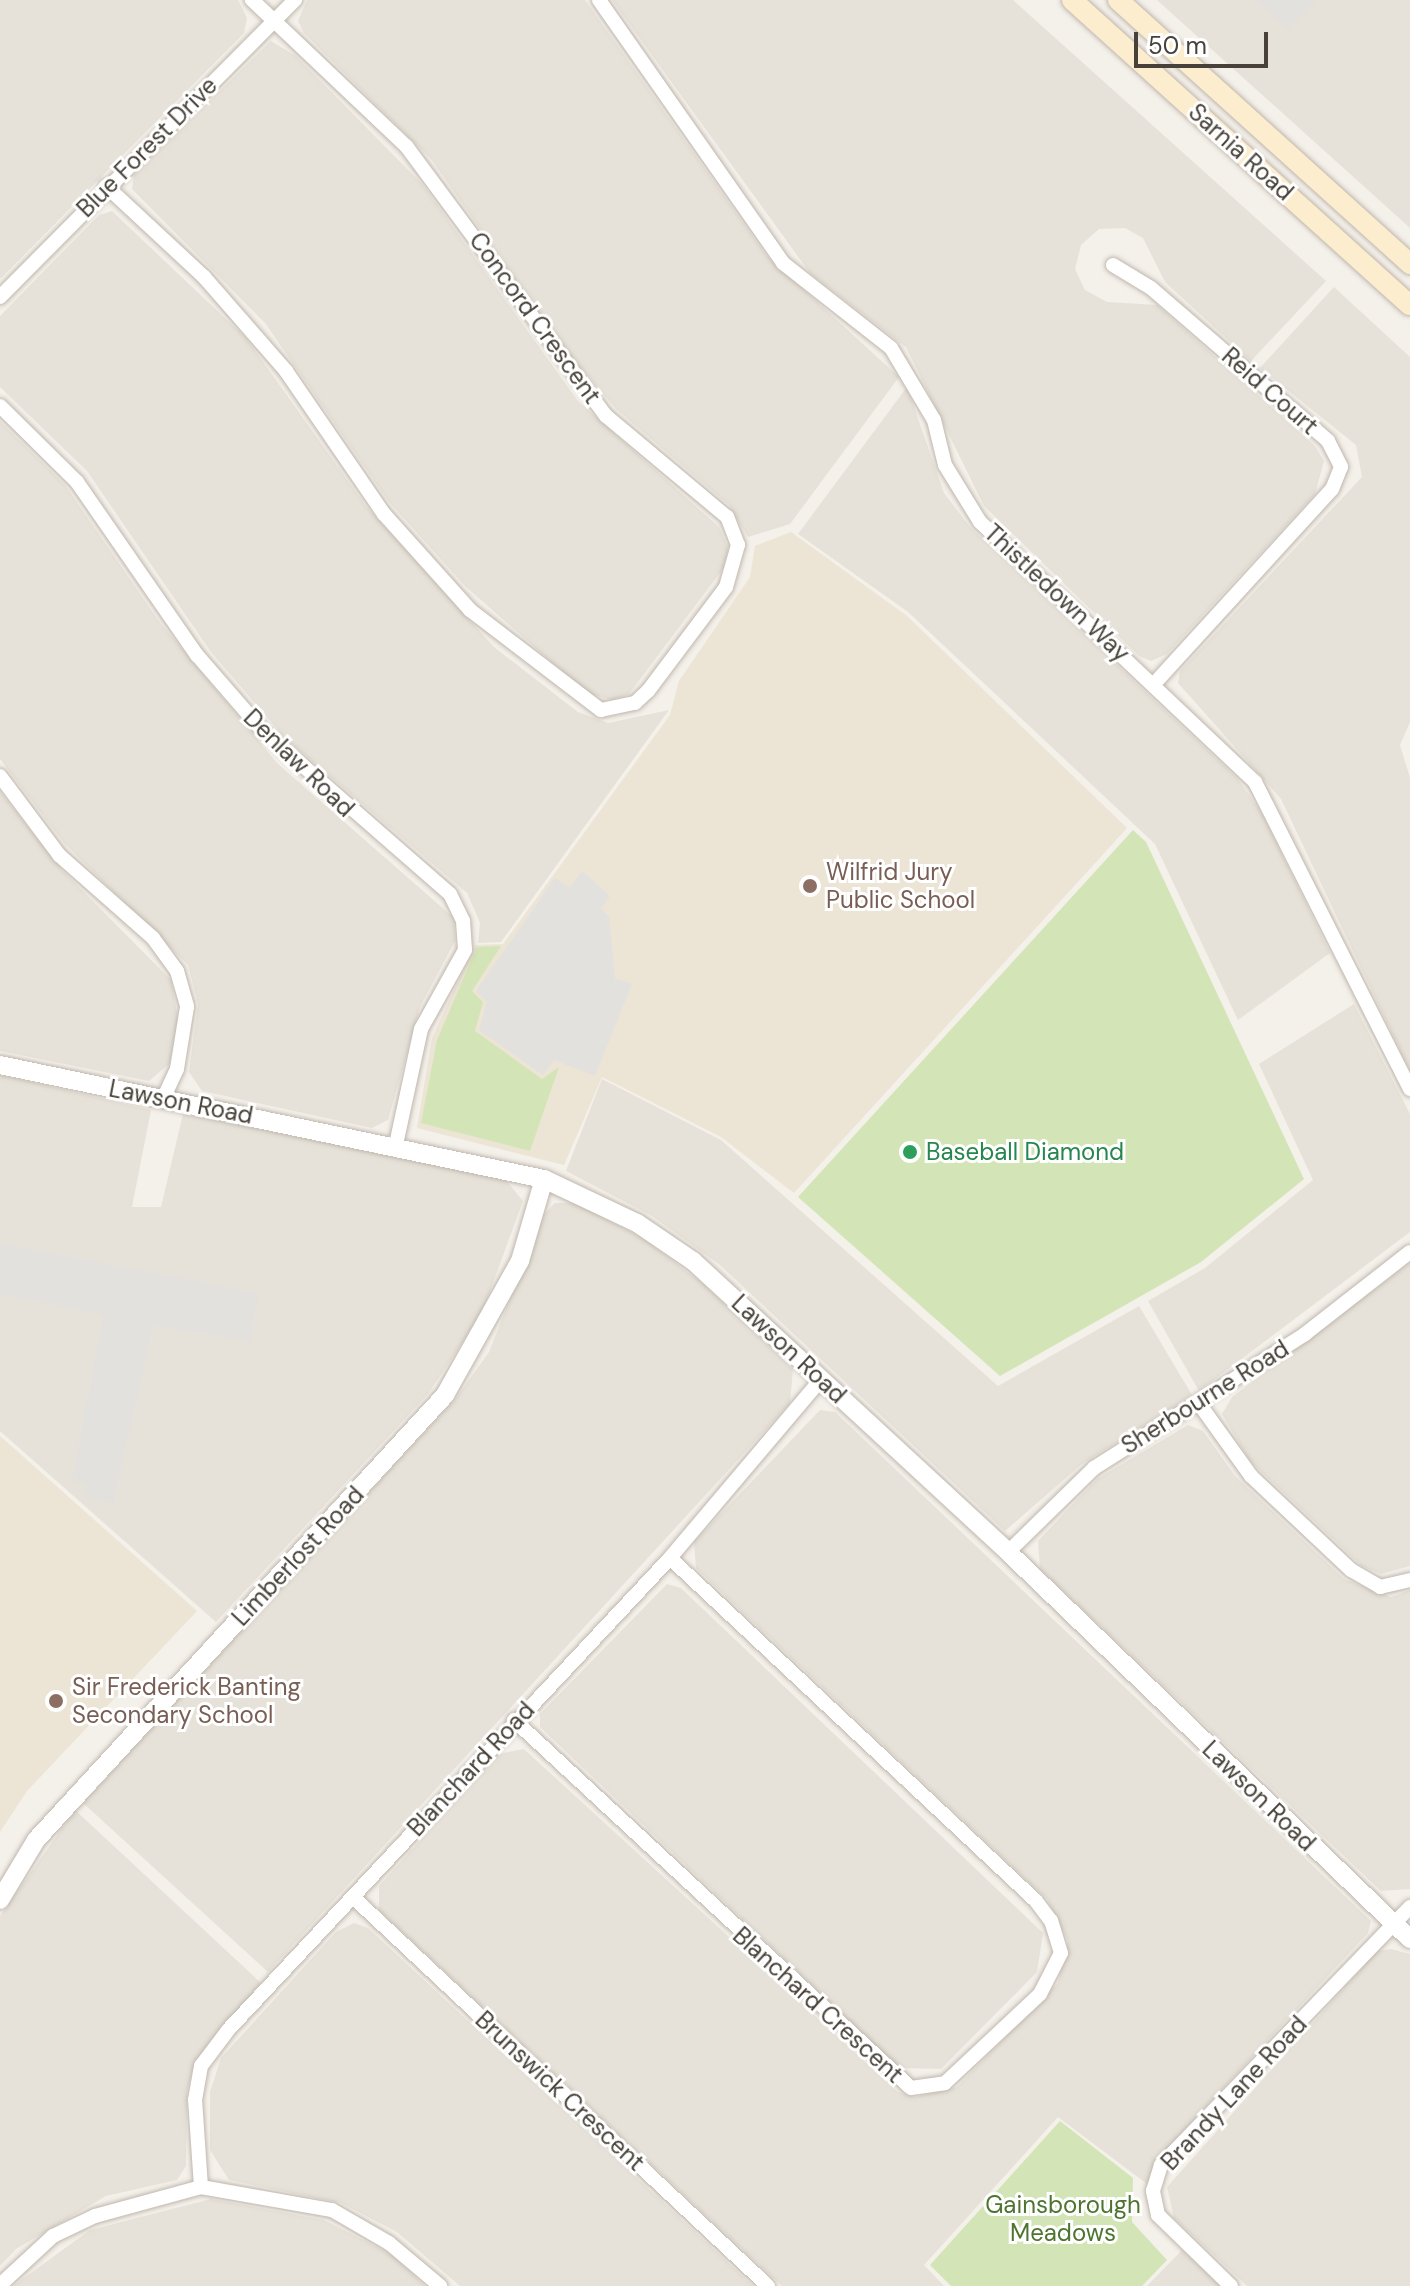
<!DOCTYPE html>
<style>
body{margin:0}
#map{position:relative;width:1410px;height:2286px;overflow:hidden;background:#f4f0ea;font-family:"DM Sans",sans-serif}
div>[style]{position:absolute}
.residential>*{inset:0;background:#e7e2d9}
.education>*{inset:0;background:#ece4d5}
.green>*{inset:0;background:#d3e5b6}
.parking>*{inset:0;background:#e3e1de}
.roads{filter:drop-shadow(0 0 2px #bfb7ad) drop-shadow(0 0 2px #bfb7ad)}
.minor>*{height:14px;margin:-7px;padding:0 7px;transform-origin:7px;border-radius:7px;background:#fff}
.tertiary>*{height:18px;margin:-9px;padding:0 9px;transform-origin:9px;border-radius:9px;background:#fff}
.secondary>*{height:20px;margin:-10px;padding:0 10px;transform-origin:10px;border-radius:10px;background:#fbedcd}
.dots>*{width:22px;height:22px;translate:-50% -50%;box-sizing:border-box;border:4px solid #fff;border-radius:50%}
span{translate:-50% -50%;white-space:nowrap;text-align:center;line-height:1.15;-webkit-text-stroke:6px #fff;paint-order:stroke}
.street-label{font-size:24px;color:#474139}
.education-label{font-size:24px;color:#785e54}
.left{translate:0 -50%;text-align:left}
.leisure-label{font-size:24px;color:#27864d}
.park-label{font-size:24px;color:#4e7530}
.scale{position:absolute;left:1134px;top:32px;width:134px;height:36px;box-sizing:border-box;border:4px solid #474139;border-top:0;padding-left:10px;font-size:24px;line-height:28px;white-space:nowrap;color:#474139;-webkit-text-stroke:6px #fff;paint-order:stroke}
</style>
<div id="map">
<div class="residential">
<i style="clip-path:polygon(0 0,238px 0,247px 18px,244px 33px,0 279px)"></i>
<i style="clip-path:polygon(307px 0,585px 0,766px 255px,899px 377px,790px 524px,748px 537px,729px 505px,617px 410px,569px 355px,431px 159px,304px 33px,298px 21px)"></i>
<i style="clip-path:polygon(612px 0,1013px 0,1326px 281px,1251px 361px,1165px 282px,1143px 238px,1125px 228px,1099px 229px,1081px 245px,1075px 269px,1085px 290px,1107px 302px,1157px 305px,1315px 446px,1324px 461px,1315px 494px,1167px 654px,1151px 661px,1139px 656px,984px 506px,906px 347px,810px 273px)"></i>
<i style="clip-path:polygon(1157px 0,1410px 0,1410px 228px)"></i>
<i style="clip-path:polygon(271px 41px,296px 56px,422px 184px,578px 401px,719px 527px,728px 547px,725px 566px,629px 694px,612px 700px,587px 693px,465px 586px,389px 502px,265px 323px,132px 189px,134px 175px)"></i>
<i style="clip-path:polygon(112px 211px,246px 338px,365px 505px,494px 647px,578px 712px,608px 723px,669px 710px,501px 942px,478px 943px,480px 923px,467px 893px,285px 738px,211px 652px,87px 471px,0 387px,0 316px,99px 215px)"></i>
<i style="clip-path:polygon(1334px 287px,1410px 357px,1410px 722px,1400px 745px,1410px 778px,1410px 1071px,1281px 799px,1178px 683px,1180px 671px,1362px 477px,1356px 445px,1260px 368px)"></i>
<i style="clip-path:polygon(907px 387px,944px 493px,970px 527px,1237px 778px,1263px 815px,1330px 953px,1238px 1020px,1155px 844px,908px 612px,798px 534px)"></i>
<i style="clip-path:polygon(0 421px,65px 485px,158px 620px,277px 763px,454px 918px,455px 941px,420px 1007px,388px 1120px,372px 1128px,202px 1091px,189px 1072px,198px 1004px,188px 965px,64px 843px,0 759px)"></i>
<i style="clip-path:polygon(0 792px,63px 871px,171px 980px,178px 1018px,170px 1063px,149px 1081px,0 1051px)"></i>
<i style="clip-path:polygon(1354px 1004px,1410px 1114px,1410px 1232px,1199px 1391px,1148px 1301px,1205px 1268px,1313px 1180px,1259px 1064px)"></i>
<i style="clip-path:polygon(0 1075px,151px 1110px,132px 1207px,161px 1207px,183px 1114px,504px 1178px,523px 1201px,482px 1313px,428px 1394px,216px 1622px,0 1431px)"></i>
<i style="clip-path:polygon(602px 1079px,721px 1140px,998px 1386px,1139px 1306px,1192px 1395px,1082px 1464px,1005px 1531px,720px 1265px,652px 1216px,566px 1171px)"></i>
<i style="clip-path:polygon(555px 1203px,575px 1203px,644px 1239px,703px 1284px,793px 1369px,790px 1403px,268px 1972px,83px 1803px,456px 1398px,489px 1352px,544px 1214px)"></i>
<i style="clip-path:polygon(1410px 1263px,1410px 1566px,1381px 1574px,1362px 1566px,1250px 1461px,1222px 1414px,1232px 1397px)"></i>
<i style="clip-path:polygon(820px 1410px,835px 1412px,1371px 1921px,1368px 1933px,1155px 2161px,1147px 2184px,1058px 2117px,924px 2265px,944px 2286px,782px 2286px,379px 1910px,379px 1886px,498px 1754px,524px 1749px,898px 2092px,915px 2097px,957px 2087px,1058px 1983px,1068px 1941px,1047px 1899px,696px 1568px,694px 1542px)"></i>
<i style="clip-path:polygon(1188px 1425px,1203px 1431px,1235px 1476px,1344px 1579px,1391px 1597px,1410px 1590px,1410px 1889px,1381px 1891px,1040px 1569px,1038px 1541px,1097px 1479px)"></i>
<i style="clip-path:polygon(667px 1584px,681px 1588px,1043px 1933px,1037px 1972px,941px 2069px,900px 2068px,540px 1727px,540px 1714px)"></i>
<i style="clip-path:polygon(75px 1810px,261px 1983px,196px 2059px,187px 2091px,186px 2166px,177px 2180px,106px 2196px,16px 2249px,0 2266px,0 1916px)"></i>
<i style="clip-path:polygon(354px 1923px,368px 1928px,753px 2286px,460px 2286px,397px 2232px,341px 2203px,229px 2180px,210px 2150px,210px 2092px,221px 2058px,336px 1932px)"></i>
<i style="clip-path:polygon(1391px 1949px,1410px 1954px,1410px 2286px,1247px 2286px,1174px 2218px,1167px 2187px,1377px 1951px)"></i>
<i style="clip-path:polygon(211px 2199px,324px 2220px,392px 2255px,425px 2286px,13px 2286px,90px 2230px)"></i>
<i style="clip-path:polygon(1182px 2250px,1220px 2286px,1147px 2286px)"></i>
</div>
<div class="education">
<i style="clip-path:polygon(791px 532px,907px 616px,1127px 828px,794px 1193px,721px 1137px,602px 1077px,564px 1165px,417px 1128px,432px 1038px,475px 945px,503px 944px,670px 715px,679px 681px,750px 577px,755px 546px)"></i>
<i style="clip-path:polygon(0 1436px,197px 1611px,27px 1791px,0 1832px)"></i>
</div>
<div class="green">
<i style="clip-path:polygon(1133px 830px,1146px 842px,1304px 1179px,1201px 1262px,1000px 1376px,798px 1197px)"></i>
<i style="clip-path:polygon(501px 946px,472px 991px,483px 1002px,475px 1031px,542px 1079px,559px 1067px,530px 1151px,421px 1123px,437px 1040px,477px 947px)"></i>
<i style="clip-path:polygon(1060px 2121px,1133px 2178px,1132px 2222px,1167px 2260px,1142px 2286px,951px 2286px,930px 2265px)"></i>
</div>
<div class="parking">
<i style="clip-path:polygon(1256px 0,1318px 0,1288px 30px)"></i>
<i style="clip-path:polygon(582px 871px,610px 896px,601px 909px,609px 917px,615px 978px,632px 984px,595px 1076px,554px 1060px,543px 1075px,479px 1030px,487px 1002px,476px 991px,555px 878px,570px 887px)"></i>
<i style="clip-path:polygon(0 1243px,259px 1293px,250px 1342px,154px 1325px,113px 1504px,84px 1497px,85px 1484px,72px 1481px,103px 1315px,0 1294px)"></i>
</div>
<div class="roads">
<div class="minor">
<i style="left:599px;top:0;width:321px;rotate:55deg"></i>
<i style="left:783px;top:263px;width:137px;rotate:38.2deg"></i>
<i style="left:891px;top:348px;width:84px;rotate:59.2deg"></i>
<i style="left:934px;top:420px;width:46px;rotate:76.3deg"></i>
<i style="left:945px;top:465px;width:67px;rotate:58.4deg"></i>
<i style="left:980px;top:522px;width:378px;rotate:43.4deg"></i>
<i style="left:1255px;top:782px;width:344px;rotate:63.2deg"></i>
<i style="left:106px;top:186px;width:134px;rotate:42.9deg"></i>
<i style="left:204px;top:277px;width:125px;rotate:48.9deg"></i>
<i style="left:286px;top:371px;width:173px;rotate:55.6deg"></i>
<i style="left:384px;top:514px;width:129px;rotate:48.1deg"></i>
<i style="left:470px;top:610px;width:165px;rotate:37.4deg"></i>
<i style="left:601px;top:710px;width:35px;rotate:-12deg"></i>
<i style="left:635px;top:703px;width:18px;rotate:-43deg"></i>
<i style="left:648px;top:691px;width:130px;rotate:-53.1deg"></i>
<i style="left:726px;top:587px;width:44px;rotate:-74.1deg"></i>
<i style="left:738px;top:545px;width:30px;rotate:-111deg"></i>
<i style="left:727px;top:517px;width:158px;rotate:-140.1deg"></i>
<i style="left:606px;top:416px;width:335px;rotate:-126.5deg"></i>
<i style="left:407px;top:147px;width:214px;rotate:-136.5deg"></i>
<i style="left:1113px;top:265px;width:44px;rotate:31.2deg"></i>
<i style="left:1151px;top:288px;width:234px;rotate:40.8deg"></i>
<i style="left:1328px;top:441px;width:29px;rotate:63deg"></i>
<i style="left:1341px;top:467px;width:24px;rotate:112deg"></i>
<i style="left:1332px;top:489px;width:264px;rotate:132.4deg"></i>
<i style="left:0;top:297px;width:419px;rotate:-45.2deg"></i>
<i style="left:0;top:406px;width:108px;rotate:44.6deg"></i>
<i style="left:77px;top:482px;width:211px;rotate:55.3deg"></i>
<i style="left:197px;top:655px;width:99px;rotate:49.1deg"></i>
<i style="left:262px;top:730px;width:249px;rotate:41.1deg"></i>
<i style="left:450px;top:894px;width:30px;rotate:64deg"></i>
<i style="left:463px;top:921px;width:29px;rotate:86deg"></i>
<i style="left:465px;top:950px;width:90px;rotate:119.1deg"></i>
<i style="left:421px;top:1029px;width:119px;rotate:102.2deg"></i>
<i style="left:0;top:776px;width:99px;rotate:53.2deg"></i>
<i style="left:59px;top:855px;width:125px;rotate:41.4deg"></i>
<i style="left:153px;top:938px;width:41px;rotate:54deg"></i>
<i style="left:177px;top:971px;width:37px;rotate:74deg"></i>
<i style="left:187px;top:1007px;width:63px;rotate:99.2deg"></i>
<i style="left:177px;top:1069px;width:33px;rotate:115deg"></i>
<i style="left:1198px;top:1402px;width:91px;rotate:54.4deg"></i>
<i style="left:1251px;top:1476px;width:137px;rotate:43.2deg"></i>
<i style="left:1351px;top:1570px;width:34px;rotate:30deg"></i>
<i style="left:1380px;top:1587px;width:31px;rotate:-13deg"></i>
<i style="left:1008px;top:1552px;width:120px;rotate:-44.3deg"></i>
<i style="left:1094px;top:1468px;width:250px;rotate:-32.4deg"></i>
<i style="left:1305px;top:1334px;width:133px;rotate:-38deg"></i>
<i style="left:514px;top:1720px;width:541px;rotate:42.83deg"></i>
<i style="left:911px;top:2088px;width:34px;rotate:-8deg"></i>
<i style="left:945px;top:2083px;width:130px;rotate:-43.1deg"></i>
<i style="left:1040px;top:1994px;width:46px;rotate:-62.9deg"></i>
<i style="left:1061px;top:1953px;width:34px;rotate:-107deg"></i>
<i style="left:1051px;top:1921px;width:26px;rotate:-127deg"></i>
<i style="left:1035px;top:1900px;width:500px;rotate:-136.86deg"></i>
<i style="left:353px;top:1897px;width:569px;rotate:43.15deg"></i>
<i style="left:201px;top:2187px;width:87px;rotate:-93.9deg"></i>
<i style="left:195px;top:2100px;width:35px;rotate:-80deg"></i>
<i style="left:201px;top:2066px;width:46px;rotate:-52.9deg"></i>
<i style="left:229px;top:2029px;width:645px;rotate:-46.88deg"></i>
<i style="left:670px;top:1558px;width:234px;rotate:-49.8deg"></i>
<i style="left:0;top:2285px;width:72px;rotate:-42.8deg"></i>
<i style="left:53px;top:2236px;width:47px;rotate:-25.5deg"></i>
<i style="left:95px;top:2216px;width:110px;rotate:-15.3deg"></i>
<i style="left:201px;top:2187px;width:133px;rotate:10deg"></i>
<i style="left:332px;top:2210px;width:66px;rotate:30.1deg"></i>
<i style="left:389px;top:2243px;width:67px;rotate:40.1deg"></i>
<i style="left:1231px;top:2286px;width:102px;rotate:-135.8deg"></i>
<i style="left:1158px;top:2215px;width:25px;rotate:-102deg"></i>
<i style="left:1153px;top:2191px;width:27px;rotate:-73deg"></i>
<i style="left:1161px;top:2165px;width:359px;rotate:-46deg"></i>
</div>
<div class="tertiary">
<i style="left:0;top:1065px;width:556px;rotate:11.84deg"></i>
<i style="left:544px;top:1179px;width:103px;rotate:25.3deg"></i>
<i style="left:637px;top:1223px;width:68px;rotate:34.2deg"></i>
<i style="left:693px;top:1261px;width:429px;rotate:42.7deg"></i>
<i style="left:1008px;top:1552px;width:558px;rotate:43.91deg"></i>
<i style="left:0;top:1900px;width:70px;rotate:-59deg"></i>
<i style="left:36px;top:1840px;width:604px;rotate:-47.41deg"></i>
<i style="left:445px;top:1395px;width:154px;rotate:-60.8deg"></i>
<i style="left:520px;top:1261px;width:85px;rotate:-73.7deg"></i>
</div>
<div class="secondary">
<i style="left:1072px;top:0;width:455px;rotate:42.1deg"></i>
<i style="left:1118px;top:0;width:394px;rotate:42.1deg"></i>
</div>
</div>
<div class="dots">
<i style="left:810px;top:886px;background:#8d6e63"></i>
<i style="left:910px;top:1152px;background:#2e9e5b"></i>
<i style="left:56px;top:1701px;background:#8d6e63"></i>
</div>
<div class="street-label">
<span style="left:147px;top:147px;rotate:-45deg">Blue Forest Drive</span>
<span style="left:1241px;top:152px;rotate:42deg">Sarnia Road</span>
<span style="left:535px;top:318px;rotate:54deg">Concord Crescent</span>
<span style="left:1270px;top:391px;rotate:41deg">Reid Court</span>
<span style="left:1057px;top:593px;rotate:43deg">Thistledown Way</span>
<span style="left:299px;top:763px;rotate:44deg">Denlaw Road</span>
<span style="left:181px;top:1102px;rotate:11deg">Lawson Road</span>
<span style="left:789px;top:1349px;rotate:43deg">Lawson Road</span>
<span style="left:1205px;top:1397px;rotate:-32deg">Sherbourne Road</span>
<span style="left:298px;top:1556px;rotate:-47deg">Limberlost Road</span>
<span style="left:471px;top:1769px;rotate:-47deg">Blanchard Road</span>
<span style="left:1259px;top:1796px;rotate:44deg">Lawson Road</span>
<span style="left:818px;top:2005px;rotate:42deg">Blanchard Crescent</span>
<span style="left:560px;top:2091px;rotate:43deg">Brunswick Crescent</span>
<span style="left:1234px;top:2093px;rotate:-47deg">Brandy Lane Road</span>
</div>
<div class="education-label">
<span class="left" style="left:826px;top:886px">Wilfrid Jury<br>Public School</span>
<span class="left" style="left:72px;top:1701px">Sir Frederick Banting<br>Secondary School</span>
</div>
<div class="leisure-label">
<span class="left" style="left:926px;top:1152px">Baseball Diamond</span>
</div>
<div class="park-label">
<span style="left:1063px;top:2219px">Gainsborough<br>Meadows</span>
</div>
<div class="scale">50 m</div>
</div>
